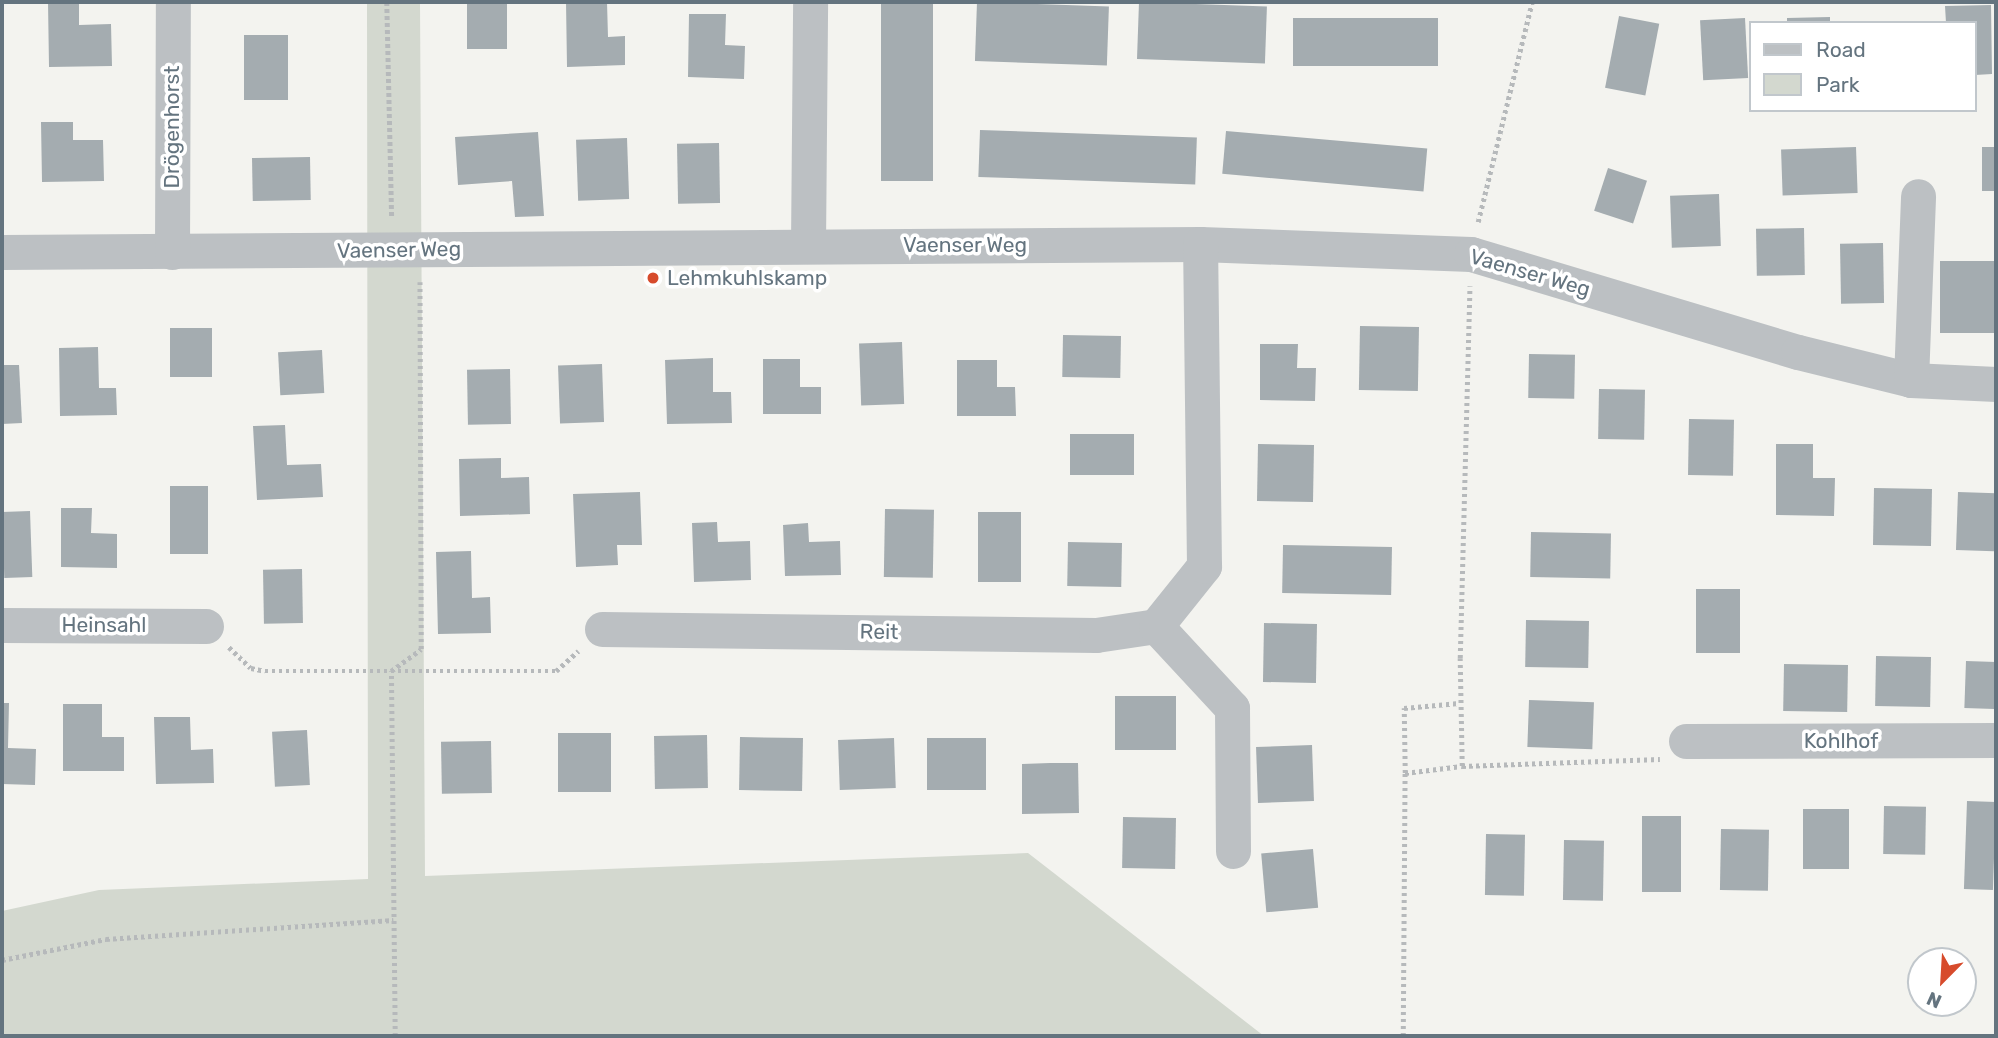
<!DOCTYPE html>
<meta charset="utf-8">
<style>
body{margin:0}
#map{position:relative;width:1998px;height:1038px;overflow:hidden;background:#f3f3ef;font-family:Rubik,sans-serif}
div>[style]{position:absolute}
.green>*{inset:0;background:#d3d8cf}
.building>*{inset:0;background:#a4acb0;transform-origin:0 0}
.path>*{height:4.5px;margin-top:-2.25px;transform-origin:0;background:repeating-linear-gradient(90deg,#b6b9bb 0 3.5px,transparent 0 7px)}
.minor>*{height:35px;margin:-17.5px;padding:0 17.5px;transform-origin:17.5px;border-radius:17.5px;background:#bcc0c3}
.dots>*{width:19px;height:19px;translate:-50% -50%;box-sizing:border-box;border:4px solid #fff;border-radius:50%}
span{translate:-50% -50%;white-space:nowrap;text-align:center;line-height:1.15;-webkit-text-stroke:7px #fff;paint-order:stroke}
.street-label{font-size:21px;color:#64747f}
.poi-label{font-size:21px;color:#64747f}
.left{translate:0 -50%;text-align:left}
.frame{position:absolute;inset:0;border:4px solid #64747f;pointer-events:none}
.legend{position:absolute;left:1749px;top:21px;width:228px;height:91px;box-sizing:border-box;background:#fff;border:2px solid #c1c7cc;margin:0;padding:9px 12px;list-style:none;font-size:21px;color:#64747f}
.legend li{display:flex;align-items:center;gap:14px;height:35px}
.legend b{width:35px;border:2px solid #c1c7cc}
.north{position:absolute;left:1907px;top:947px;width:70px;height:70px;box-sizing:border-box;background:#fff;border:2px solid #c1c7cc;border-radius:50%;rotate:204deg;font-size:19px;font-weight:700;line-height:28px;text-align:center;color:#64747f}
.north::after{content:'';display:block;margin:auto;width:24px;height:32px;background:#d74b2c;clip-path:polygon(50% 0,100% 100%,50% 72%,0 100%)}
</style>
<div id="map">
<div class="green">
<i style="clip-path:polygon(367px 2px,420px 2px,425px 876px,1028px 853px,1264px 1036px,2px 1036px,2px 911px,99px 890px,368px 879px)"></i>
</div>
<div class="building">
<i style="clip-path:polygon(48px 2px,79px 2px,79px 25px,111px 24px,112px 66px,49px 67px)"></i>
<i style="left:467px;top:2px;width:40px;height:47px"></i>
<i style="clip-path:polygon(566px 2px,607px 2px,608px 37px,625px 36px,625px 65px,567px 67px)"></i>
<i style="left:881px;top:2px;width:52px;height:179px"></i>
<i style="left:977px;top:2px;width:132px;height:59px;rotate:2deg"></i>
<i style="left:1139px;top:2px;width:128px;height:57px;rotate:2deg"></i>
<i style="clip-path:polygon(1991px 5px,1992px 74px,1975px 75px,1975px 23px,1946px 23px,1945px 6px)"></i>
<i style="clip-path:polygon(689px 14px,726px 14px,725px 45px,745px 46px,744px 79px,688px 77px)"></i>
<i style="left:1619px;top:16px;width:41px;height:73px;rotate:11deg"></i>
<i style="clip-path:polygon(1830px 17px,1830px 23px,1787px 23px,1787px 18px)"></i>
<i style="left:1293px;top:18px;width:145px;height:48px"></i>
<i style="left:1745px;top:18px;width:60px;height:45px;rotate:87deg"></i>
<i style="left:288px;top:35px;width:65px;height:44px;rotate:90deg"></i>
<i style="clip-path:polygon(41px 122px,73px 122px,73px 140px,103px 140px,104px 181px,42px 182px)"></i>
<i style="left:980px;top:130px;width:217px;height:47px;rotate:2deg"></i>
<i style="left:1226px;top:131px;width:202px;height:43px;rotate:5deg"></i>
<i style="clip-path:polygon(538px 132px,544px 216px,515px 217px,512px 181px,458px 185px,455px 137px)"></i>
<i style="left:627px;top:138px;width:61px;height:51px;rotate:88deg"></i>
<i style="left:719px;top:143px;width:60px;height:42px;rotate:89deg"></i>
<i style="left:1856px;top:147px;width:46px;height:75px;rotate:88deg"></i>
<i style="left:1996px;top:147px;width:44px;height:14px;rotate:90deg"></i>
<i style="left:310px;top:157px;width:43px;height:58px;rotate:89deg"></i>
<i style="left:1608px;top:168px;width:41px;height:45px;rotate:18deg"></i>
<i style="left:1719px;top:194px;width:52px;height:49px;rotate:88deg"></i>
<i style="left:1804px;top:228px;width:47px;height:48px;rotate:89deg"></i>
<i style="left:1883px;top:243px;width:60px;height:43px;rotate:89deg"></i>
<i style="left:1996px;top:261px;width:72px;height:56px;rotate:90deg"></i>
<i style="left:1360px;top:326px;width:59px;height:64px;rotate:1deg"></i>
<i style="left:170px;top:328px;width:42px;height:49px"></i>
<i style="left:1063px;top:335px;width:58px;height:42px;rotate:1deg"></i>
<i style="left:902px;top:342px;width:62px;height:43px;rotate:88deg"></i>
<i style="clip-path:polygon(1260px 344px,1298px 344px,1297px 368px,1316px 368px,1315px 401px,1260px 400px)"></i>
<i style="clip-path:polygon(98px 347px,99px 388px,116px 388px,117px 415px,60px 416px,59px 348px)"></i>
<i style="left:322px;top:350px;width:43px;height:44px;rotate:87deg"></i>
<i style="left:1529px;top:354px;width:46px;height:44px;rotate:1deg"></i>
<i style="clip-path:polygon(713px 358px,713px 392px,731px 392px,732px 423px,667px 424px,665px 360px)"></i>
<i style="clip-path:polygon(763px 359px,800px 359px,800px 387px,821px 387px,821px 414px,763px 414px)"></i>
<i style="clip-path:polygon(957px 360px,997px 360px,997px 387px,1015px 387px,1016px 416px,957px 416px)"></i>
<i style="left:602px;top:364px;width:58px;height:44px;rotate:88deg"></i>
<i style="clip-path:polygon(2px 365px,19px 365px,22px 423px,2px 424px)"></i>
<i style="left:510px;top:369px;width:55px;height:43px;rotate:89deg"></i>
<i style="left:1599px;top:389px;width:46px;height:50px;rotate:1deg"></i>
<i style="left:1689px;top:419px;width:45px;height:56px;rotate:1deg"></i>
<i style="clip-path:polygon(285px 425px,287px 465px,321px 464px,323px 497px,257px 500px,253px 426px)"></i>
<i style="left:1070px;top:434px;width:64px;height:41px"></i>
<i style="left:1258px;top:444px;width:56px;height:57px;rotate:1deg"></i>
<i style="clip-path:polygon(1776px 444px,1813px 444px,1813px 478px,1835px 478px,1834px 516px,1776px 515px)"></i>
<i style="clip-path:polygon(501px 458px,501px 478px,529px 477px,530px 514px,460px 516px,459px 459px)"></i>
<i style="left:208px;top:486px;width:68px;height:38px;rotate:90deg"></i>
<i style="left:1874px;top:488px;width:58px;height:57px;rotate:1deg"></i>
<i style="clip-path:polygon(640px 492px,642px 545px,617px 545px,618px 565px,576px 567px,573px 494px)"></i>
<i style="left:1958px;top:492px;width:38px;height:58px;rotate:2deg"></i>
<i style="clip-path:polygon(61px 508px,92px 508px,91px 533px,117px 534px,117px 568px,61px 567px)"></i>
<i style="left:885px;top:509px;width:49px;height:68px;rotate:1deg"></i>
<i style="left:30px;top:511px;width:66px;height:28px;rotate:88deg"></i>
<i style="left:978px;top:512px;width:43px;height:70px"></i>
<i style="clip-path:polygon(717px 522px,718px 542px,750px 541px,751px 580px,694px 582px,692px 523px)"></i>
<i style="clip-path:polygon(808px 523px,809px 542px,840px 541px,841px 575px,785px 576px,783px 525px)"></i>
<i style="left:1531px;top:532px;width:80px;height:45px;rotate:1deg"></i>
<i style="left:1068px;top:542px;width:54px;height:44px;rotate:1deg"></i>
<i style="left:1283px;top:545px;width:109px;height:48px;rotate:1deg"></i>
<i style="clip-path:polygon(471px 551px,472px 598px,490px 597px,491px 633px,438px 634px,436px 552px)"></i>
<i style="left:302px;top:569px;width:54px;height:39px;rotate:89deg"></i>
<i style="left:1696px;top:589px;width:44px;height:64px"></i>
<i style="left:1526px;top:620px;width:63px;height:47px;rotate:1deg"></i>
<i style="left:1264px;top:623px;width:53px;height:59px;rotate:1deg"></i>
<i style="left:1876px;top:656px;width:55px;height:50px;rotate:1deg"></i>
<i style="left:1966px;top:661px;width:30px;height:47px;rotate:2deg"></i>
<i style="left:1784px;top:664px;width:64px;height:47px;rotate:1deg"></i>
<i style="left:1115px;top:696px;width:61px;height:54px"></i>
<i style="left:1529px;top:700px;width:65px;height:47px;rotate:2deg"></i>
<i style="clip-path:polygon(2px 703px,9px 703px,8px 748px,36px 749px,35px 785px,2px 784px)"></i>
<i style="clip-path:polygon(63px 704px,102px 704px,102px 737px,124px 737px,124px 771px,63px 771px)"></i>
<i style="clip-path:polygon(154px 717px,190px 717px,191px 750px,213px 749px,214px 783px,156px 784px)"></i>
<i style="left:307px;top:730px;width:55px;height:35px;rotate:87deg"></i>
<i style="left:611px;top:733px;width:59px;height:53px;rotate:90deg"></i>
<i style="left:707px;top:735px;width:53px;height:53px;rotate:89deg"></i>
<i style="left:740px;top:737px;width:63px;height:53px;rotate:1deg"></i>
<i style="left:894px;top:738px;width:50px;height:56px;rotate:88deg"></i>
<i style="left:927px;top:738px;width:59px;height:52px"></i>
<i style="left:491px;top:741px;width:52px;height:50px;rotate:89deg"></i>
<i style="left:1312px;top:745px;width:56px;height:56px;rotate:88deg"></i>
<i style="clip-path:polygon(1050px 763px,1078px 763px,1079px 813px,1022px 814px,1022px 764px)"></i>
<i style="left:1967px;top:801px;width:29px;height:88px;rotate:2deg"></i>
<i style="left:1884px;top:806px;width:42px;height:48px;rotate:1deg"></i>
<i style="left:1803px;top:809px;width:46px;height:60px"></i>
<i style="left:1642px;top:816px;width:39px;height:76px"></i>
<i style="left:1123px;top:817px;width:53px;height:51px;rotate:1deg"></i>
<i style="left:1721px;top:829px;width:48px;height:61px;rotate:1deg"></i>
<i style="left:1486px;top:834px;width:39px;height:61px;rotate:1deg"></i>
<i style="left:1564px;top:840px;width:40px;height:60px;rotate:1deg"></i>
<i style="left:1313px;top:849px;width:59px;height:52px;rotate:85deg"></i>
</div>
<div class="path">
<i style="left:387px;top:2px;width:216px;rotate:88.7deg"></i>
<i style="left:1478px;top:222px;width:227px;rotate:-76.2deg"></i>
<i style="left:229px;top:647px;width:30px;rotate:44deg"></i>
<i style="left:251px;top:668px;width:14px;rotate:12deg"></i>
<i style="left:265px;top:671px;width:291px"></i>
<i style="left:556px;top:671px;width:30px;rotate:-42deg"></i>
<i style="left:1462px;top:766px;width:108px;rotate:-91.1deg"></i>
<i style="left:1460px;top:658px;width:372px;rotate:-88.5deg"></i>
<i style="left:1405px;top:773px;width:65px;rotate:-90.9deg"></i>
<i style="left:1404px;top:708px;width:55px;rotate:-5.2deg"></i>
<i style="left:2px;top:960px;width:106px;rotate:-11.4deg"></i>
<i style="left:106px;top:939px;width:288px;rotate:-3.8deg"></i>
<i style="left:395px;top:1036px;width:365px;rotate:-90.6deg"></i>
<i style="left:391px;top:671px;width:37px;rotate:-36deg"></i>
<i style="left:421px;top:649px;width:367px;rotate:-90.2deg"></i>
<i style="left:1403px;top:1036px;width:263px;rotate:-89.6deg"></i>
<i style="left:1405px;top:773px;width:57px;rotate:-7deg"></i>
<i style="left:1462px;top:766px;width:198px;rotate:-2deg"></i>
</div>
<div class="minor">
<i style="left:808px;top:246px;width:244px;rotate:-89.5deg"></i>
<i style="left:2px;top:252px;width:1198px;rotate:-0.38deg"></i>
<i style="left:1200px;top:244px;width:271px;rotate:2.1deg"></i>
<i style="left:1471px;top:254px;width:341px;rotate:16.7deg"></i>
<i style="left:1798px;top:352px;width:116px;rotate:13.9deg"></i>
<i style="left:1911px;top:380px;width:85px;rotate:2.7deg"></i>
<i style="left:172px;top:252px;width:250px;rotate:-89.8deg"></i>
<i style="left:1911px;top:380px;width:184px;rotate:-87.8deg"></i>
<i style="left:2px;top:625px;width:204px;rotate:0.3deg"></i>
<i style="left:1156px;top:626px;width:112px;rotate:47.2deg"></i>
<i style="left:1232px;top:708px;width:143px;rotate:89.6deg"></i>
<i style="left:602px;top:629px;width:494px;rotate:0.7deg"></i>
<i style="left:1096px;top:635px;width:61px;rotate:-8.5deg"></i>
<i style="left:1156px;top:626px;width:77px;rotate:-51.3deg"></i>
<i style="left:1204px;top:566px;width:322px;rotate:-90.7deg"></i>
<i style="left:1686px;top:741px;width:310px;rotate:-0.2deg"></i>
</div>
<div class="dots">
<i style="left:653px;top:278px;background:#d74b2c"></i>
</div>
<div class="street-label">
<span style="left:172px;top:127px;rotate:-90deg">Drögenhorst</span>
<span style="left:965px;top:245px">Vaenser Weg</span>
<span style="left:399px;top:250px;rotate:-1deg">Vaenser Weg</span>
<span style="left:1530px;top:273px;rotate:16deg">Vaenser Weg</span>
<span style="left:104px;top:625px">Heinsahl</span>
<span style="left:879px;top:632px;rotate:1deg">Reit</span>
<span style="left:1841px;top:741px">Kohlhof</span>
</div>
<div class="poi-label">
<span class="left" style="left:667px;top:278px">Lehmkuhlskamp</span>
</div>
<div class="frame"></div>
<ul class="legend">
<li><b style="height:9px;background:#bcc0c3"></b>Road</li>
<li><b style="height:19px;background:#d3d8cf"></b>Park</li>
</ul>
<div class="north">N</div>
</div>
